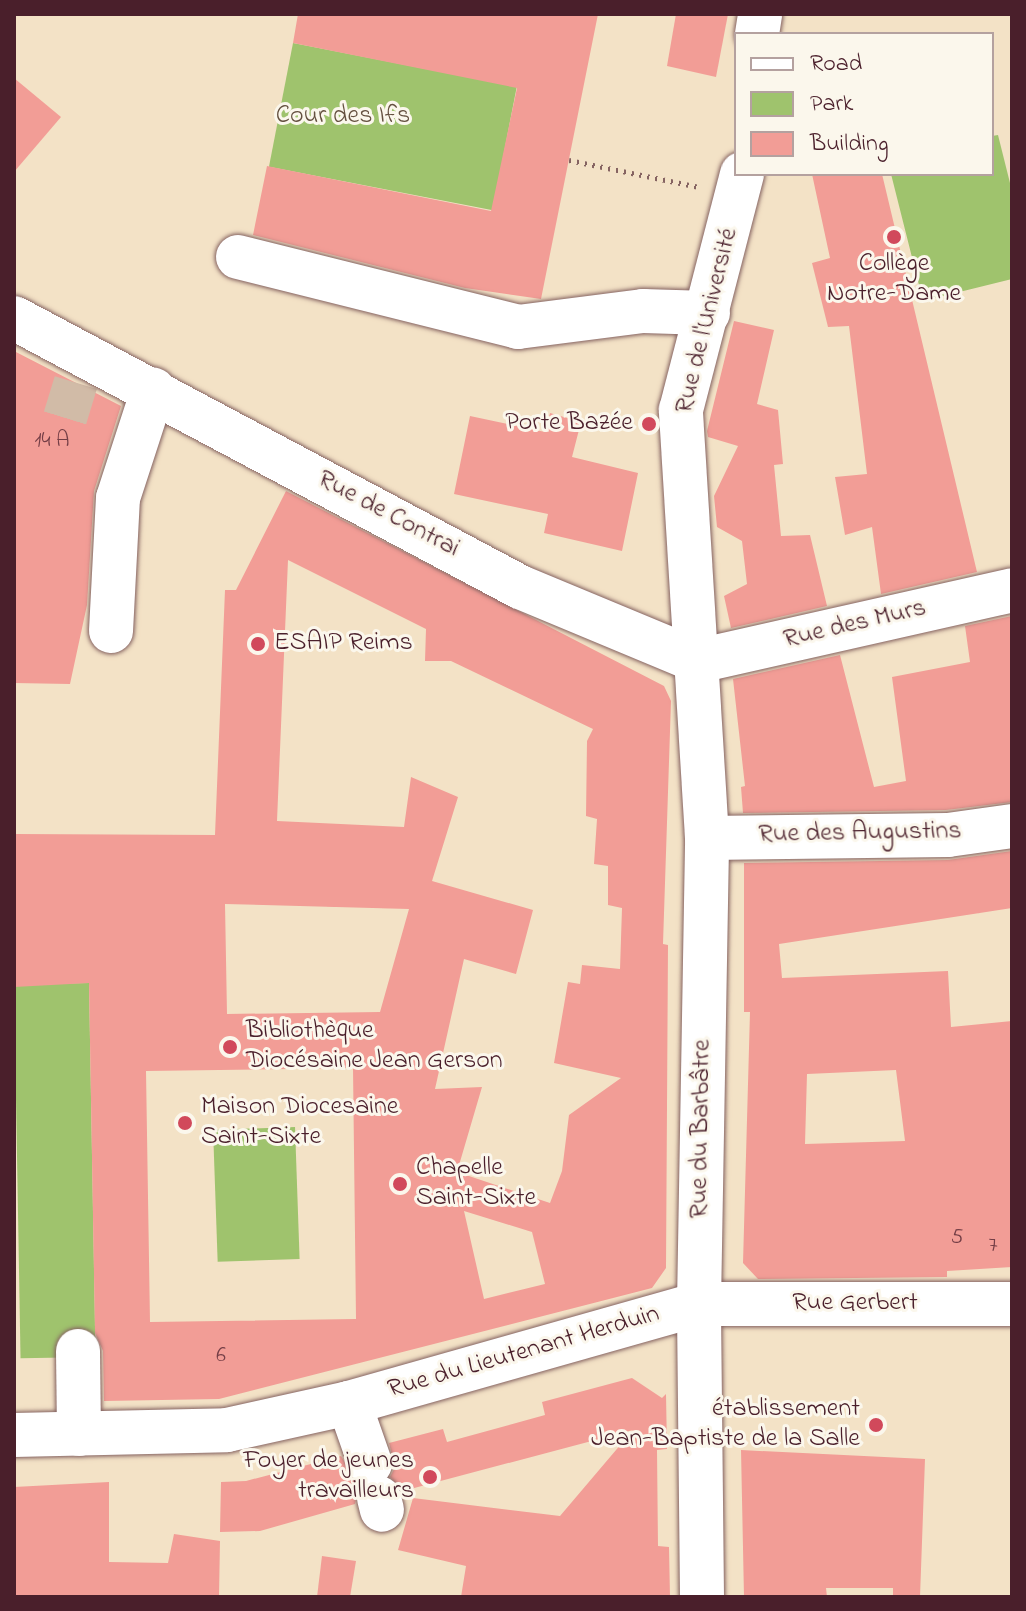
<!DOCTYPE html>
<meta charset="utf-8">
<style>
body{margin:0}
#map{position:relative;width:1026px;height:1611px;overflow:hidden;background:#f3e2c6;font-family:"Indie Flower",sans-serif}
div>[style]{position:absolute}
.green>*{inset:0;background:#9fc36d;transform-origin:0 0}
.building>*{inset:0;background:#f29d96}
.minor-tunnel>*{height:44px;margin-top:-22px;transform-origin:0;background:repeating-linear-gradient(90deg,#d1bba7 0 44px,transparent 0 66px)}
.path>*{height:5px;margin-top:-2.5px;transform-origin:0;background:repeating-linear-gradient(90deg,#856361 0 2px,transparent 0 8px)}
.roads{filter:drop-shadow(0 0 2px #856361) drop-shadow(0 0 2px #856361)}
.minor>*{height:44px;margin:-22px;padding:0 22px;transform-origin:22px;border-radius:22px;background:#fff}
.dots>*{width:22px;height:22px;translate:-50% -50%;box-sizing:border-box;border:4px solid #fbf7ec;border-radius:50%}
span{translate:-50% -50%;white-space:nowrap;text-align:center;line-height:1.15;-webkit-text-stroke:6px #fbf7ec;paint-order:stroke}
.number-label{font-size:22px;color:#743e46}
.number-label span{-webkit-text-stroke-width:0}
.park-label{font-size:26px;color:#64503f}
.poi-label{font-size:26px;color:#4a1f2b}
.right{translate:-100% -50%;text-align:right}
.left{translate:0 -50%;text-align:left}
.street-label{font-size:26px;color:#4a1f2b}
.frame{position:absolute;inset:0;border:16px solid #4a1f2b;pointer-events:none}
.legend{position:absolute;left:734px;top:32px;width:260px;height:144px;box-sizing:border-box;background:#fbf7ec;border:2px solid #b4a19f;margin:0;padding:10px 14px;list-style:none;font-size:24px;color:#4a1f2b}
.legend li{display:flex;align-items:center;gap:16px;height:40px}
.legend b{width:40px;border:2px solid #b4a19f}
</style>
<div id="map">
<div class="green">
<i style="left:293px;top:43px;width:228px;height:126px;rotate:11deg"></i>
<i style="clip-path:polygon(998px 135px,1012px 191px,1012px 279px,923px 301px,891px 174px,992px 174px,992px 136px)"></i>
<i style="left:89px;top:983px;width:374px;height:75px;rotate:89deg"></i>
<i style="left:295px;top:1127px;width:132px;height:82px;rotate:88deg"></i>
</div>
<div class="building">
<i style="clip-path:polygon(298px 14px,598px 14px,541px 299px,465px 288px,253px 235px,267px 166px,491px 211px,517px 88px,293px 43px)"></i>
<i style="clip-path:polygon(676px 14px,728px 14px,716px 77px,667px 66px)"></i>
<i style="clip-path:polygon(14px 78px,61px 117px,14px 172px)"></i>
<i style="clip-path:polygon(812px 174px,882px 174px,977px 572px,881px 594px,872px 527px,845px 535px,835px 477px,867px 474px,849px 326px,828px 327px,812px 263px,830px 258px)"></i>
<i style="clip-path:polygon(734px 321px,774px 330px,757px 404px,778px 410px,783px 464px,774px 465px,781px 536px,810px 535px,827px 606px,731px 628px,724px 596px,747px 584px,742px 541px,717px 527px,714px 496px,738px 446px,708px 437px,707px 431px)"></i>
<i style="clip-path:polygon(14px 351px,121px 406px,94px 491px,87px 605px,70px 684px,14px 683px)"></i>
<i style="clip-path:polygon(550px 413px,581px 422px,572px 457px,638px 473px,622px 551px,544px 533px,548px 514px,454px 494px,470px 416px,545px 432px)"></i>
<i style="clip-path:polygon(evenodd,286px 491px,664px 686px,671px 701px,663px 944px,668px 945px,666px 1268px,652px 1288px,219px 1399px,104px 1401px,103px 1351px,95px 1333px,89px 983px,14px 987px,14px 834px,215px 835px,225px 590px,236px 590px,286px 491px,288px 560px,426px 629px,425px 661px,451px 661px,593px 729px,587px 741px,586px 816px,597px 819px,594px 864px,608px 866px,608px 905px,622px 908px,620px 969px,582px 965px,580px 984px,568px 982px,554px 1063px,621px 1078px,569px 1115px,562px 1171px,550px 1203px,457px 1172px,482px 1087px,435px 1089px,464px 959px,516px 974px,533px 910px,432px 881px,458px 797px,411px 777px,404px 827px,277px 821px,288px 560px,286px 491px,225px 904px,409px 909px,380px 1012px,227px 1014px,225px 904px,286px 491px,353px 1068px,356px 1319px,150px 1322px,146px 1071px,353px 1068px,286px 491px,464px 1211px,532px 1232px,545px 1284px,484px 1299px,464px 1211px)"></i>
<i style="clip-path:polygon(1012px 616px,1012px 802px,946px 810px,743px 813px,741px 787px,745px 786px,733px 679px,840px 655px,874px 787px,906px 781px,892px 677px,970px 662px,965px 626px)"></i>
<i style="clip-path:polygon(evenodd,1012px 851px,1012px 908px,779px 944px,782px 978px,948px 971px,951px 1027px,1012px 1021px,1012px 1267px,947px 1271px,947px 1277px,758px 1279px,743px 1263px,750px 1012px,744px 1012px,744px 863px,948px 860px,1012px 851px,896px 1070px,905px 1141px,805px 1144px,807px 1074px,896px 1070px)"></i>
<i style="clip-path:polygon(632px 1378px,662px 1398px,666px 1394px,667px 1449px,657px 1450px,658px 1546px,669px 1547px,670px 1597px,461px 1597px,466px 1566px,398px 1550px,413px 1498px,560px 1516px,633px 1430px,403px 1491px,390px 1477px,395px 1467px,389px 1443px,443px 1429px,447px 1442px,545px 1415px,542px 1402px)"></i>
<i style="clip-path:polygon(741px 1450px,925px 1459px,920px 1597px,893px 1597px,893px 1588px,826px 1588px,827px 1597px,744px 1597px)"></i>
<i style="clip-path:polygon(341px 1456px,359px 1485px,355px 1504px,260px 1531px,220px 1532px,221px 1482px,246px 1481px)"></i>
<i style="clip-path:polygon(109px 1482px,109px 1562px,168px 1563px,174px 1534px,220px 1541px,219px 1597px,14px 1597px,14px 1487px)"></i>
<i style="clip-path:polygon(322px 1556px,356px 1561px,350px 1597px,317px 1597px)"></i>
</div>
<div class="minor-tunnel">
<i style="left:65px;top:418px;width:37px;rotate:-73deg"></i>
</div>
<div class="path">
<i style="left:569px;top:160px;width:133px;rotate:11.7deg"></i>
</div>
<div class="roads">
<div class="minor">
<i style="left:757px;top:34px;width:20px;rotate:-81deg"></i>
<i style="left:238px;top:257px;width:289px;rotate:14deg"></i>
<i style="left:518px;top:327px;width:126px;rotate:-7.3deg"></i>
<i style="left:643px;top:311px;width:65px;rotate:1.8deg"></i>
<i style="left:14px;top:318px;width:573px;rotate:28deg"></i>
<i style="left:520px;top:587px;width:193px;rotate:22.6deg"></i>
<i style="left:111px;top:631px;width:133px;rotate:-87deg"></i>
<i style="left:118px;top:498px;width:114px;rotate:-72deg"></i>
<i style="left:698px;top:661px;width:322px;rotate:-12.7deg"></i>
<i style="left:707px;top:838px;width:241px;rotate:-0.7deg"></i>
<i style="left:948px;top:835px;width:65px;rotate:-8deg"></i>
<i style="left:78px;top:1351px;width:83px;rotate:89.3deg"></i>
<i style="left:349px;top:1403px;width:64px;rotate:70.7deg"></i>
<i style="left:14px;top:1435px;width:213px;rotate:-1.3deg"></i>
<i style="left:227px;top:1430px;width:125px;rotate:-12.5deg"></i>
<i style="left:349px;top:1403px;width:364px;rotate:-15.8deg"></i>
<i style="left:699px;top:1304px;width:313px"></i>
<i style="left:379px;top:1498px;width:12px;rotate:76deg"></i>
<i style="left:702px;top:1597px;width:293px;rotate:-90.6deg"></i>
<i style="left:699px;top:1304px;width:466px;rotate:-89deg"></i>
<i style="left:707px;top:838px;width:429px;rotate:-93.5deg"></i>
<i style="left:681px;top:410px;width:244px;rotate:-75.5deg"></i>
</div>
</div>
<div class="dots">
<i style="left:894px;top:237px;background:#d1495b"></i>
<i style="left:649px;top:424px;background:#d1495b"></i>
<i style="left:258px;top:644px;background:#d1495b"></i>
<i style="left:230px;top:1047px;background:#d1495b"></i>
<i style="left:185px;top:1123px;background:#d1495b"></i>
<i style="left:400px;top:1184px;background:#d1495b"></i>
<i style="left:876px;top:1425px;background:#d1495b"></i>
<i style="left:430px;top:1477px;background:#d1495b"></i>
</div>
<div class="number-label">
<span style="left:52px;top:442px">14 A</span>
<span style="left:957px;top:1239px">5</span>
<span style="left:993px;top:1247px">7</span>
<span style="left:221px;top:1357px">6</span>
</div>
<div class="park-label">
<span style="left:343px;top:117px">Cour des Ifs</span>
</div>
<div class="poi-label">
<span style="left:894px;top:280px">Collège<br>Notre-Dame</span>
<span class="right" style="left:633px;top:424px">Porte Bazée</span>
<span class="left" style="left:274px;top:644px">ESAIP Reims</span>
<span class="left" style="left:246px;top:1047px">Bibliothèque<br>Diocésaine Jean Gerson</span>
<span class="left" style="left:201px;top:1123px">Maison Diocesaine<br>Saint-Sixte</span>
<span class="left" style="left:416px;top:1184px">Chapelle<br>Saint-Sixte</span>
<span class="right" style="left:860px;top:1425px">établissement<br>Jean-Baptiste de la Salle</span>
<span class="right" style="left:414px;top:1477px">Foyer de jeunes<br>travailleurs</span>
</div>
<div class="street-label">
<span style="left:708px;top:321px;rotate:-76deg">Rue de l'Université</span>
<span style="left:388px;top:515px;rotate:28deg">Rue de Contrai</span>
<span style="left:855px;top:625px;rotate:-13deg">Rue des Murs</span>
<span style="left:860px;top:834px;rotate:-1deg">Rue des Augustins</span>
<span style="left:702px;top:1129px;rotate:-89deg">Rue du Barbâtre</span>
<span style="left:855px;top:1304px">Rue Gerbert</span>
<span style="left:524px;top:1353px;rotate:-16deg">Rue du Lieutenant Herduin</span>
</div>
<div class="frame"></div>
<ul class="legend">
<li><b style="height:10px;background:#fff"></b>Road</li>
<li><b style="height:22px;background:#9fc36d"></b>Park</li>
<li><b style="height:22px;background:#f29d96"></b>Building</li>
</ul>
</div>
